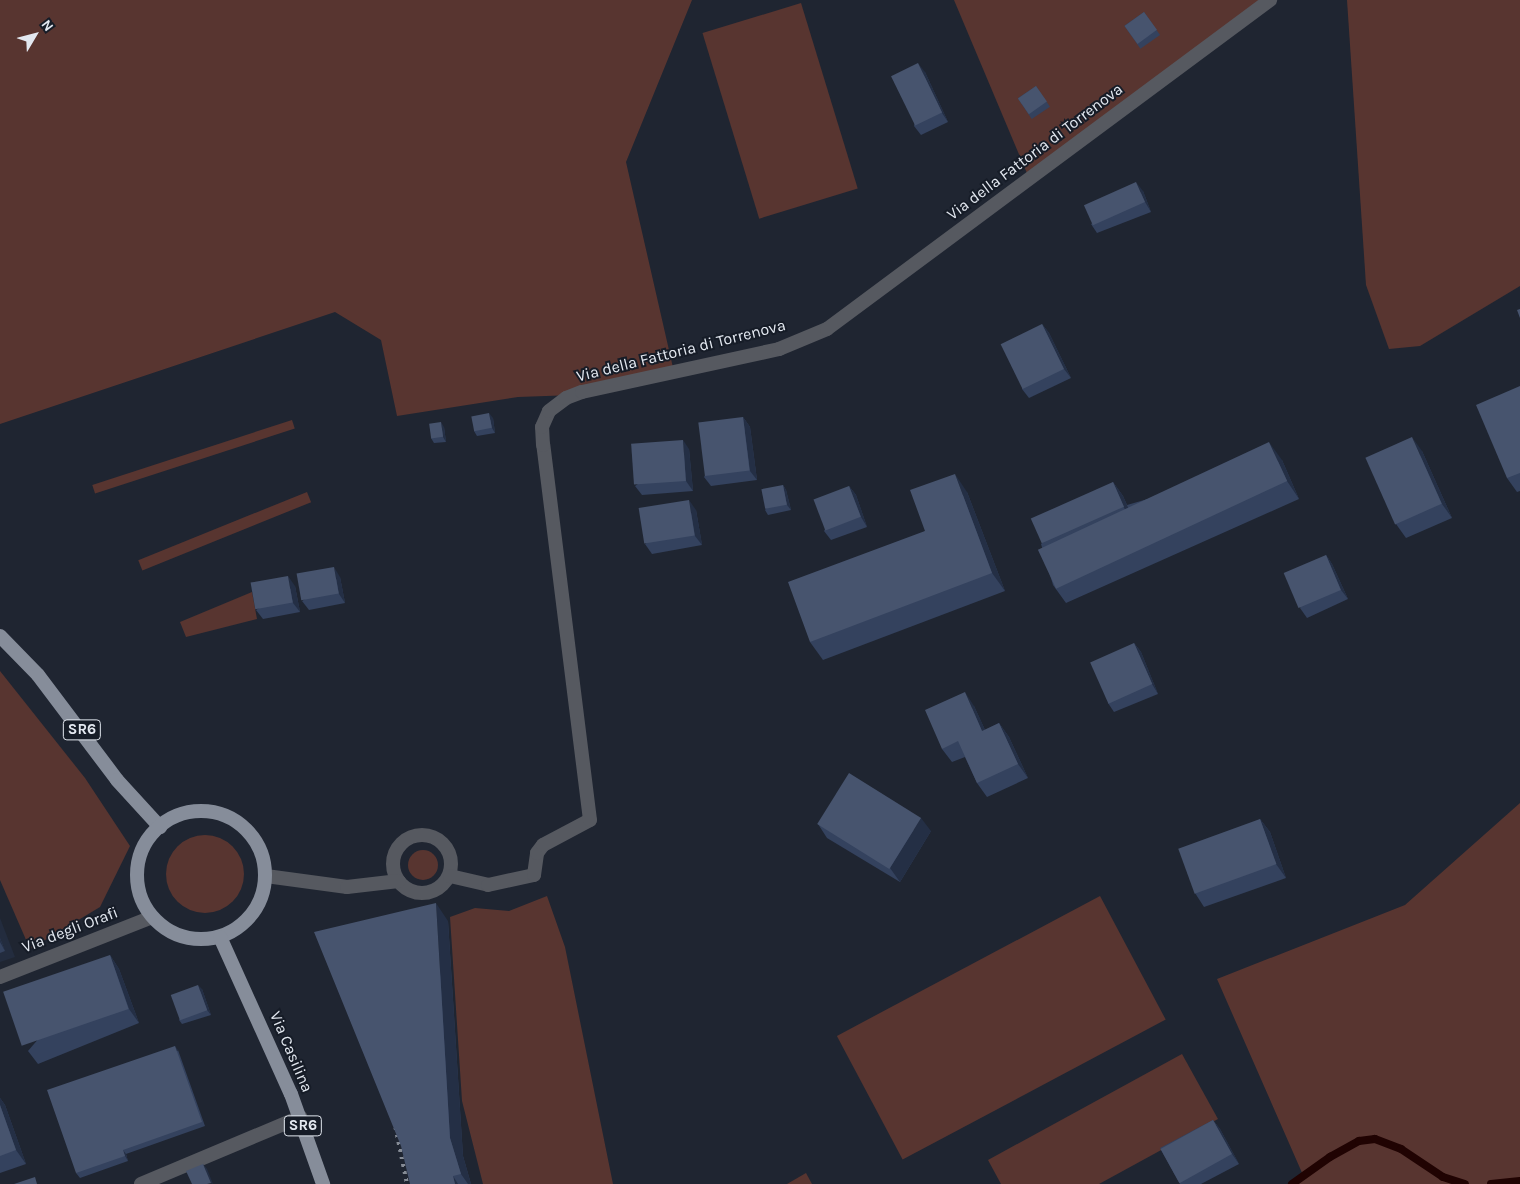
<!DOCTYPE html>
<style>
body{margin:0}
#map{position:relative;width:1520px;height:1184px;overflow:hidden;background:#1f2531;font-family:Karla,sans-serif}
div>[style]{position:absolute}
.built>*{inset:0;background:#232c3e}
.green>*{inset:0;background:#583530;transform-origin:0 0}
.round{border-radius:50%}
.stream>*{height:8px;margin:-4px;padding:0 4px;transform-origin:4px;border-radius:4px;background:#200302}
.minor>*{height:14px;margin:-7px;padding:0 7px;transform-origin:7px;border-radius:7px;background:#565960}
.minor>.ring{margin:-7px;padding:0;box-sizing:content-box;background:none;border:14px solid #565960;border-radius:50%}
.primary>*{height:14px;margin:-7px;padding:0 7px;transform-origin:7px;border-radius:7px;background:#868d9a}
.primary>.ring{margin:-7px;padding:0;box-sizing:content-box;background:none;border:14px solid #868d9a;border-radius:50%}
.rail>*{height:4px;margin-top:-2px;transform-origin:0;background:repeating-linear-gradient(90deg,#858b95 0 2.5px,transparent 0 7.5px)}
.wall>*{inset:0;background:#34425e;transform-origin:0 0}
.shaded-wall>*{inset:0;background:#242f45;transform-origin:0 0}
.building>*{inset:0;background:#47546e;transform-origin:0 0}
span{translate:-50% -50%;white-space:nowrap;text-align:center;line-height:1.15;-webkit-text-stroke:4px #161c27;paint-order:stroke}
.shield-label span{padding:1px 4px;background:#161c27;border:1px solid;border-radius:4px;-webkit-text-stroke-width:0}
.shield-label{font-size:15px;color:#e3e8f0;font-weight:700}
.street-label{font-size:16px;color:#e3e8f0}
.north{position:absolute;left:10px;top:10px;width:50px;height:50px;-webkit-text-stroke:4px #161c27;paint-order:stroke;rotate:53deg;font-size:14px;font-weight:700;line-height:20px;text-align:center;color:#e3e8f0}
.north::after{content:'';display:block;margin:auto;width:18px;height:22px;background:#e3e8f0;clip-path:polygon(50% 0,100% 100%,50% 72%,0 100%)}
</style>
<div id="map">
<div class="built">
<i style="clip-path:polygon(0 918px,15px 957px,0 962px)"></i>
</div>
<div class="green">
<i style="clip-path:polygon(0 0,692px 0,626px 162px,674px 372px,574px 395px,518px 397px,397px 416px,381px 340px,335px 312px,0 424px)"></i>
<i style="clip-path:polygon(954px 0,1270px 0,1029px 178px)"></i>
<i style="clip-path:polygon(1347px 0,1520px 0,1520px 286px,1420px 346px,1389px 349px,1366px 285px)"></i>
<i style="left:801px;top:3px;width:194px;height:103px;rotate:73deg"></i>
<i style="left:292px;top:420px;width:9px;height:210px;rotate:72deg"></i>
<i style="left:307px;top:492px;width:11px;height:182px;rotate:68deg"></i>
<i style="clip-path:polygon(252px 592px,257px 619px,186px 637px,180px 622px)"></i>
<i style="clip-path:polygon(0 671px,85px 778px,130px 846px,100px 907px,30px 949px,0 880px)"></i>
<i style="clip-path:polygon(1520px 803px,1520px 1184px,1292px 1184px,1303px 1175px,1217px 979px,1405px 905px)"></i>
<i class="round" style="left:166px;top:835px;width:78px;height:78px"></i>
<i class="round" style="left:408px;top:850px;width:30px;height:30px"></i>
<i style="clip-path:polygon(547px 896px,565px 947px,613px 1184px,483px 1184px,462px 1101px,450px 917px,475px 908px,509px 911px)"></i>
<i style="left:1100px;top:896px;width:140px;height:298px;rotate:62deg"></i>
<i style="clip-path:polygon(1182px 1054px,1218px 1119px,1099px 1184px,1001px 1184px,988px 1160px)"></i>
<i style="clip-path:polygon(806px 1173px,812px 1184px,787px 1184px)"></i>
</div>
<div class="stream">
<i style="left:1292px;top:1184px;width:47px;rotate:-35.4deg"></i>
<i style="left:1330px;top:1157px;width:33px;rotate:-29deg"></i>
<i style="left:1359px;top:1141px;width:16px;rotate:-7deg"></i>
<i style="left:1375px;top:1139px;width:28px;rotate:21deg"></i>
<i style="left:1401px;top:1149px;width:50px;rotate:33.7deg"></i>
<i style="left:1443px;top:1177px;width:23px;rotate:18deg"></i>
<i style="left:1491px;top:1184px;width:29px;rotate:-6deg"></i>
</div>
<div class="minor">
<i class="ring" style="left:393px;top:835px;width:44px;height:44px"></i>
<i style="left:266px;top:876px;width:82px;rotate:7.7deg"></i>
<i style="left:347px;top:887px;width:52px;rotate:-6.6deg"></i>
<i style="left:450px;top:876px;width:39px;rotate:13deg"></i>
<i style="left:488px;top:885px;width:47px;rotate:-12.3deg"></i>
<i style="left:534px;top:875px;width:22px;rotate:-82deg"></i>
<i style="left:537px;top:853px;width:10px;rotate:-53deg"></i>
<i style="left:543px;top:845px;width:53px;rotate:-28deg"></i>
<i style="left:590px;top:820px;width:378px;rotate:-97.1deg"></i>
<i style="left:543px;top:445px;width:18px;rotate:-93deg"></i>
<i style="left:542px;top:427px;width:17px;rotate:-66deg"></i>
<i style="left:549px;top:411px;width:21px;rotate:-37deg"></i>
<i style="left:566px;top:398px;width:17px;rotate:-21deg"></i>
<i style="left:582px;top:392px;width:202px;rotate:-12.3deg"></i>
<i style="left:779px;top:349px;width:52px;rotate:-22.6deg"></i>
<i style="left:827px;top:329px;width:552px;rotate:-36.6deg"></i>
<i style="left:0;top:977px;width:163px;rotate:-21.5deg"></i>
<i style="left:141px;top:1184px;width:173px;rotate:-22.8deg"></i>
</div>
<div class="primary">
<i style="left:0;top:636px;width:54px;rotate:45.7deg"></i>
<i style="left:38px;top:675px;width:131px;rotate:53deg"></i>
<i style="left:117px;top:780px;width:64px;rotate:47.5deg"></i>
<i class="ring" style="left:137px;top:811px;width:114px;height:114px"></i>
<i style="left:220px;top:937px;width:172px;rotate:65.7deg"></i>
<i style="left:291px;top:1094px;width:96px;rotate:70.4deg"></i>
</div>
<div class="rail">
<i style="left:394px;top:1120px;width:65px;rotate:78.5deg"></i>
</div>
<div class="wall">
<i style="left:1144px;top:12px;width:28px;height:24px;rotate:55deg"></i>
<i style="clip-path:polygon(925px 72px,948px 122px,921px 135px,914px 126px)"></i>
<i style="left:1036px;top:86px;width:25px;height:22px;rotate:56deg"></i>
<i style="clip-path:polygon(1143px 191px,1151px 212px,1097px 233px,1091px 224px)"></i>
<i style="clip-path:polygon(1042px 324px,1049px 333px,1071px 378px,1029px 398px,1022px 389px)"></i>
<i style="clip-path:polygon(1520px 386px,1520px 491px,1517px 492px,1507px 478px)"></i>
<i style="clip-path:polygon(743px 417px,750px 427px,757px 480px,711px 486px,704px 477px)"></i>
<i style="clip-path:polygon(493px 418px,495px 433px,477px 436px,474px 431px)"></i>
<i style="clip-path:polygon(444px 427px,446px 442px,434px 443px,431px 438px)"></i>
<i style="clip-path:polygon(689px 449px,693px 491px,642px 495px,635px 486px)"></i>
<i style="clip-path:polygon(1422px 451px,1452px 518px,1406px 538px,1396px 524px)"></i>
<i style="clip-path:polygon(1282px 460px,1299px 499px,1066px 603px,1053px 585px,1041px 544px,1113px 482px,1123px 496px,1127px 505px)"></i>
<i style="clip-path:polygon(783px 485px,786px 490px,791px 510px,768px 515px,765px 510px)"></i>
<i style="clip-path:polygon(849px 486px,856px 495px,867px 527px,831px 540px,824px 531px)"></i>
<i style="clip-path:polygon(967px 492px,1005px 591px,823px 660px,810px 642px,925px 531px)"></i>
<i style="clip-path:polygon(696px 510px,702px 545px,652px 554px,645px 544px)"></i>
<i style="clip-path:polygon(1326px 555px,1332px 564px,1348px 599px,1307px 618px,1300px 608px)"></i>
<i style="clip-path:polygon(340px 577px,345px 603px,309px 610px,302px 601px)"></i>
<i style="clip-path:polygon(295px 586px,300px 612px,263px 619px,256px 610px)"></i>
<i style="clip-path:polygon(1134px 643px,1141px 652px,1158px 694px,1114px 712px,1108px 703px)"></i>
<i style="clip-path:polygon(974px 706px,985px 730px,999px 723px,1009px 737px,1028px 778px,987px 797px,977px 783px,965px 757px,952px 762px,942px 749px)"></i>
<i style="clip-path:polygon(1260px 819px,1270px 832px,1286px 878px,1204px 907px,1195px 893px)"></i>
<i style="clip-path:polygon(818px 824px,931px 831px,900px 882px,827px 838px)"></i>
<i style="clip-path:polygon(448px 921px,463px 1156px,471px 1184px,410px 1184px)"></i>
<i style="clip-path:polygon(0 938px,5px 951px,0 953px)"></i>
<i style="clip-path:polygon(110px 955px,119px 969px,139px 1023px,38px 1064px,28px 1051px)"></i>
<i style="clip-path:polygon(202px 989px,211px 1015px,182px 1024px,179px 1020px)"></i>
<i style="clip-path:polygon(178px 1050px,205px 1126px,126px 1154px,128px 1161px,80px 1178px,76px 1173px)"></i>
<i style="clip-path:polygon(0 1098px,5px 1105px,26px 1164px,0 1173px)"></i>
<i style="clip-path:polygon(1213px 1120px,1220px 1129px,1239px 1164px,1201px 1184px,1180px 1184px,1160px 1148px)"></i>
</div>
<div class="shaded-wall">
<i style="clip-path:polygon(918px 63px,925px 72px,948px 122px,942px 113px)"></i>
<i style="clip-path:polygon(1136px 182px,1143px 191px,1151px 212px,1145px 202px)"></i>
<i style="clip-path:polygon(1042px 324px,1049px 333px,1071px 378px,1064px 369px)"></i>
<i style="clip-path:polygon(489px 413px,493px 418px,495px 433px,492px 428px)"></i>
<i style="clip-path:polygon(743px 417px,750px 427px,757px 480px,750px 471px)"></i>
<i style="clip-path:polygon(441px 422px,444px 427px,446px 442px,443px 437px)"></i>
<i style="clip-path:polygon(1412px 437px,1422px 451px,1452px 518px,1442px 504px)"></i>
<i style="clip-path:polygon(683px 440px,689px 449px,693px 491px,686px 481px)"></i>
<i style="clip-path:polygon(1269px 442px,1282px 460px,1299px 499px,1287px 481px)"></i>
<i style="clip-path:polygon(955px 474px,967px 492px,1005px 591px,992px 573px)"></i>
<i style="clip-path:polygon(1113px 482px,1123px 496px,1136px 526px,1126px 512px)"></i>
<i style="clip-path:polygon(783px 485px,786px 490px,791px 510px,787px 505px)"></i>
<i style="clip-path:polygon(849px 486px,856px 495px,867px 527px,861px 517px)"></i>
<i style="clip-path:polygon(689px 500px,696px 510px,702px 545px,695px 536px)"></i>
<i style="clip-path:polygon(1326px 555px,1332px 564px,1348px 599px,1341px 590px)"></i>
<i style="clip-path:polygon(334px 567px,340px 577px,345px 603px,339px 594px)"></i>
<i style="clip-path:polygon(288px 576px,295px 586px,300px 612px,293px 603px)"></i>
<i style="clip-path:polygon(1134px 643px,1141px 652px,1158px 694px,1152px 684px)"></i>
<i style="clip-path:polygon(965px 692px,974px 706px,992px 745px,982px 731px)"></i>
<i style="clip-path:polygon(999px 723px,1009px 737px,1028px 778px,1018px 764px)"></i>
<i style="clip-path:polygon(921px 818px,931px 831px,900px 882px,890px 868px)"></i>
<i style="clip-path:polygon(1260px 819px,1270px 832px,1286px 878px,1276px 864px)"></i>
<i style="clip-path:polygon(436px 903px,448px 921px,463px 1156px,471px 1184px,468px 1184px,461px 1174px,450px 1138px)"></i>
<i style="clip-path:polygon(0 938px,5px 951px,0 942px)"></i>
<i style="clip-path:polygon(110px 955px,119px 969px,139px 1023px,129px 1009px)"></i>
<i style="clip-path:polygon(198px 985px,202px 989px,211px 1015px,207px 1010px)"></i>
<i style="left:175px;top:1046px;width:5px;height:81px;rotate:53deg"></i>
<i style="clip-path:polygon(0 1098px,5px 1105px,26px 1164px,16px 1150px,0 1105px)"></i>
<i style="clip-path:polygon(1213px 1120px,1220px 1129px,1239px 1164px,1232px 1154px)"></i>
<i style="clip-path:polygon(123px 1150px,126px 1154px,128px 1161px,125px 1156px)"></i>
<i style="clip-path:polygon(203px 1164px,207px 1169px,213px 1184px,211px 1183px)"></i>
<i style="clip-path:polygon(453px 1176px,458px 1184px,455px 1184px)"></i>
</div>
<div class="building">
<i style="left:1144px;top:12px;width:22px;height:24px;rotate:54deg"></i>
<i style="left:918px;top:63px;width:55px;height:30px;rotate:64deg"></i>
<i style="left:1036px;top:86px;width:19px;height:22px;rotate:55deg"></i>
<i style="left:1136px;top:182px;width:22px;height:57px;rotate:66deg"></i>
<i style="clip-path:polygon(1520px 309px,1520px 318px,1517px 310px)"></i>
<i style="left:1042px;top:324px;width:50px;height:46px;rotate:64deg"></i>
<i style="clip-path:polygon(1520px 386px,1520px 473px,1507px 478px,1476px 405px)"></i>
<i style="left:489px;top:413px;width:15px;height:18px;rotate:79deg"></i>
<i style="left:743px;top:417px;width:54px;height:45px;rotate:83deg"></i>
<i style="left:441px;top:422px;width:15px;height:12px;rotate:82deg"></i>
<i style="left:1412px;top:437px;width:73px;height:51px;rotate:66deg"></i>
<i style="left:683px;top:440px;width:41px;height:52px;rotate:86deg"></i>
<i style="left:1269px;top:442px;width:43px;height:255px;rotate:65deg"></i>
<i style="clip-path:polygon(955px 474px,992px 573px,810px 642px,788px 582px,925px 531px,910px 490px)"></i>
<i style="left:1113px;top:482px;width:27px;height:90px;rotate:66deg"></i>
<i style="left:783px;top:485px;width:20px;height:22px;rotate:79deg"></i>
<i style="left:849px;top:486px;width:33px;height:38px;rotate:69deg"></i>
<i style="left:689px;top:500px;width:36px;height:51px;rotate:81deg"></i>
<i style="left:1326px;top:555px;width:38px;height:46px;rotate:67deg"></i>
<i style="left:334px;top:567px;width:27px;height:38px;rotate:80deg"></i>
<i style="left:288px;top:576px;width:27px;height:38px;rotate:80deg"></i>
<i style="left:1134px;top:643px;width:45px;height:48px;rotate:66deg"></i>
<i style="clip-path:polygon(965px 692px,982px 731px,999px 723px,1018px 764px,977px 783px,958px 741px,942px 749px,925px 710px)"></i>
<i style="left:849px;top:773px;width:85px;height:60px;rotate:32deg"></i>
<i style="left:1260px;top:819px;width:48px;height:87px;rotate:70deg"></i>
<i style="clip-path:polygon(436px 903px,450px 1138px,461px 1174px,453px 1176px,455px 1184px,410px 1184px,401px 1146px,314px 932px)"></i>
<i style="left:110px;top:955px;width:57px;height:113px;rotate:71deg"></i>
<i style="left:198px;top:985px;width:27px;height:29px;rotate:70deg"></i>
<i style="clip-path:polygon(175px 1046px,202px 1122px,123px 1150px,125px 1156px,76px 1173px,47px 1090px)"></i>
<i style="clip-path:polygon(0 1105px,16px 1150px,0 1156px)"></i>
<i style="left:1213px;top:1120px;width:39px;height:60px;rotate:61deg"></i>
<i style="clip-path:polygon(203px 1164px,211px 1183px,207px 1184px,192px 1184px,186px 1171px)"></i>
<i style="clip-path:polygon(35px 1177px,37px 1184px,14px 1184px)"></i>
</div>
<div class="shield-label">
<span style="left:82px;top:730px">SR6</span>
<span style="left:303px;top:1126px">SR6</span>
</div>
<div class="street-label">
<span style="left:1035px;top:152px;rotate:-37deg">Via della Fattoria di Torrenova</span>
<span style="left:681px;top:351px;rotate:-14deg">Via della Fattoria di Torrenova</span>
<span style="left:70px;top:930px;rotate:-21deg">Via degli Orafi</span>
<span style="left:291px;top:1052px;rotate:67deg">Via Casilina</span>
</div>
<div class="north">N</div>
</div>
